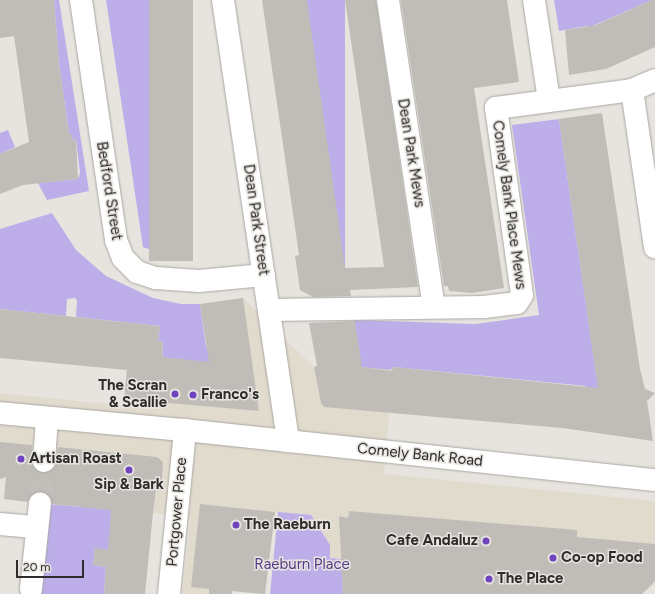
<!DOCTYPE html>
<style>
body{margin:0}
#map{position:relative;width:655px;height:594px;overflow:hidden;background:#e7e4df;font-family:Figtree,sans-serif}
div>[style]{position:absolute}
.built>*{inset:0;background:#e1dbce}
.green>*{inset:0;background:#bdaeea;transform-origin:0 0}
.building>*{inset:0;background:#c0bdb8;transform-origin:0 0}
.minor-tunnel>*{height:22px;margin-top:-11px;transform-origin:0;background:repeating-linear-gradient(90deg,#c2bfbb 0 22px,transparent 0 33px)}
.roads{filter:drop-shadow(0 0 1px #aaa7a2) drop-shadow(0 0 1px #aaa7a2)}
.minor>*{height:22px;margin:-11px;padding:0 11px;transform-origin:11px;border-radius:11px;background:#fff}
.major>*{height:22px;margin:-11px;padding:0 11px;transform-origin:11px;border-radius:11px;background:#fff}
.dots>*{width:11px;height:11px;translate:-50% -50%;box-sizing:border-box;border:2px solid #e7e4df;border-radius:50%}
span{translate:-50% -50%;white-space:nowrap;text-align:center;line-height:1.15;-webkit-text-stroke:3px #e7e4df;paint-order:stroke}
.street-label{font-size:15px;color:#2e2d2b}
.poi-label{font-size:15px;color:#2e2d2b;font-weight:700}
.right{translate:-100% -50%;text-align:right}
.left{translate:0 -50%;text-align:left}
.park-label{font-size:15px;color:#543b87}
.scale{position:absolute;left:16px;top:560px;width:68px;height:18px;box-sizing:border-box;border:2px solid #2e2d2b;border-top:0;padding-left:5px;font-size:12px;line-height:14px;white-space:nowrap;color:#2e2d2b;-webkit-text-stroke:3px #e7e4df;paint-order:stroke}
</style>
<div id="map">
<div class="built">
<i style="clip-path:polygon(243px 298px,314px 367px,360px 361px,393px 368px,384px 474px,655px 501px,655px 584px,641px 594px,343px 594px,341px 559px,330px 558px,311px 516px,275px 512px,265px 594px,232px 591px,232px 594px,182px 594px,191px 517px,4px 499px,8px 455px,0 458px,0 393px,157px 409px,162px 361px,206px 347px,200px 304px)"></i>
</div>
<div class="green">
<i style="clip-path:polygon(54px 0,59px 0,89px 191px,47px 200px,38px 183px,78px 179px,80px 173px,76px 139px,72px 140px,71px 134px,69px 134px,59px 64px)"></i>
<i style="clip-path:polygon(106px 0,149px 0,187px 258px,167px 256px,143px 247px)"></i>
<i style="left:307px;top:0;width:38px;height:271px"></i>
<i style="clip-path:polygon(554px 0,652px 0,588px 28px,587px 26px,559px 31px)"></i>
<i style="clip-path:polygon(559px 119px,596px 373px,603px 391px,589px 390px,585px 386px,394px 367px,390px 370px,361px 367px,354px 320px,476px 324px,539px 315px,512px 125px)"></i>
<i style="clip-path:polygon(8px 130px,15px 147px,0 154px,0 133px)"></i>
<i style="clip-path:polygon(52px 213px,76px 250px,106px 276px,153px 298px,181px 304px,200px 304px,206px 347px,216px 363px,162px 361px,163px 342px,158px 341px,160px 326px,76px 317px,77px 300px,75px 298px,67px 299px,66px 316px,0 309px,0 229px)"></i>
<i style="clip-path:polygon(48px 504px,118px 510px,108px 550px,95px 549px,93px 565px,106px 567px,104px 594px,40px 594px)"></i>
<i style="clip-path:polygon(278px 512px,311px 515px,330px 545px,330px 558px,341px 559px,343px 594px,270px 594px)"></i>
</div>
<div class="building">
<i style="clip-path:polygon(0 0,54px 0,59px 64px,69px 134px,71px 133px,72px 140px,76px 139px,78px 179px,23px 185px,0 194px,0 154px,29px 142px,14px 36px,0 38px)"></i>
<i style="left:149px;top:0;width:44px;height:261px"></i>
<i style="clip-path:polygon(262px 0,307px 0,345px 268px,384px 267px,345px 0,376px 0,418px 287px,350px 290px,351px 296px,313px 297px,300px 290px,295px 256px,299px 255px)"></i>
<i style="clip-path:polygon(401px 0,507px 0,519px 82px,474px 88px,504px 288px,472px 293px,449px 291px,448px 286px,444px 286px)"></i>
<i style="clip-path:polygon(652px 0,655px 0,655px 47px,606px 69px,569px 75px,565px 30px,596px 25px)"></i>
<i style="clip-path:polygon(602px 113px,640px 369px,645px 389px,655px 393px,647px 401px,653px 441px,562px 428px,324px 407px,321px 403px,314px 367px,317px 366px,309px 323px,355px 321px,362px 367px,391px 371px,394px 367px,598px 388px,559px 119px)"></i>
<i style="clip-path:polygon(243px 298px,259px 411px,124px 399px,127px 370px,0 358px,0 309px,160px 326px,158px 341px,163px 342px,162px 357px,209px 362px,200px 304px)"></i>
<i style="clip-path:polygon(0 442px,32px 445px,33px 466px,43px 473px,55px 468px,58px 447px,157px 457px,163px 462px,161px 490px,156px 489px,153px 513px,145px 594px,104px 594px,106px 567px,93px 565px,95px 548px,108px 550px,111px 510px,52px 504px,48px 493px,41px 491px,30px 495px,28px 502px,4px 499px,6px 477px,0 479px)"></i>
<i style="clip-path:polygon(200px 504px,275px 512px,265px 594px,232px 591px,232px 594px,209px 594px,209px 589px,191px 587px)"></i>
<i style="clip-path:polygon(349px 511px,577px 530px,577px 537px,655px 544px,655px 581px,642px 594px,343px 594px,339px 516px,348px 518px)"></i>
</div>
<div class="minor-tunnel">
<i style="left:40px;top:503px;width:42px;rotate:-84.6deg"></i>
</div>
<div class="roads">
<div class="minor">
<i style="left:81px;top:0;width:243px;rotate:81.7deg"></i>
<i style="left:116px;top:240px;width:19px;rotate:69deg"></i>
<i style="left:123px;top:258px;width:20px;rotate:45deg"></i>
<i style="left:137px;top:272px;width:20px;rotate:18deg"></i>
<i style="left:156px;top:278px;width:43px;rotate:4deg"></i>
<i style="left:199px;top:281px;width:65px;rotate:-5.3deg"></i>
<i style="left:223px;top:0;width:446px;rotate:81.6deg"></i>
<i style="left:388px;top:0;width:310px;rotate:81.5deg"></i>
<i style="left:534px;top:0;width:101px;rotate:81.5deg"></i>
<i style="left:632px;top:90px;width:159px;rotate:81.7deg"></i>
<i style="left:269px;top:310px;width:215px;rotate:-0.8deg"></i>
<i style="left:484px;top:307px;width:33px;rotate:-7deg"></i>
<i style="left:517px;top:303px;width:9px;rotate:-58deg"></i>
<i style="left:522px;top:295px;width:189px;rotate:-97.9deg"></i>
<i style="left:496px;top:108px;width:137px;rotate:-7.5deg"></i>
<i style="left:632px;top:90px;width:25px;rotate:-23deg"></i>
<i style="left:44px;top:461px;width:43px;rotate:-86deg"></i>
<i style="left:0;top:524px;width:37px;rotate:5deg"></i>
<i style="left:31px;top:589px;width:86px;rotate:-84deg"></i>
<i style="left:169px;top:594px;width:165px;rotate:-84.4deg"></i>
</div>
<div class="major">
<i style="left:0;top:413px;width:186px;rotate:5.3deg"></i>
<i style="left:185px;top:430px;width:473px;rotate:6.1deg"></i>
</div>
</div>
<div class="dots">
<i style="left:175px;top:394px;background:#6f43bb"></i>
<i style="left:193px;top:395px;background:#6f43bb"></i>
<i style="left:21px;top:459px;background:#6f43bb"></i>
<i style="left:129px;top:470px;background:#6f43bb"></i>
<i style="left:236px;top:525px;background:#6f43bb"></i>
<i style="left:486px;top:541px;background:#6f43bb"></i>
<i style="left:553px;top:558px;background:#6f43bb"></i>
<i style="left:489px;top:579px;background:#6f43bb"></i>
</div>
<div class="street-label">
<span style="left:411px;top:153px;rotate:81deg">Dean Park Mews</span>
<span style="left:109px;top:191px;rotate:81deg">Bedford Street</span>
<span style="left:509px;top:205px;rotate:82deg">Comely Bank Place Mews</span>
<span style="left:256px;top:220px;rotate:82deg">Dean Park Street</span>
<span style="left:420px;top:455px;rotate:6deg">Comely Bank Road</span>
<span style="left:177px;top:512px;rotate:-85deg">Portgower Place</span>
</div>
<div class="poi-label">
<span class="right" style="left:167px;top:394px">The Scran<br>&amp; Scallie</span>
<span class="left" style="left:201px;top:395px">Franco's</span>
<span class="left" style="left:29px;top:459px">Artisan Roast</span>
<span style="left:129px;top:485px">Sip &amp; Bark</span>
<span class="left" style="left:244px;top:525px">The Raeburn</span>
<span class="right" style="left:478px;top:541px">Cafe Andaluz</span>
<span class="left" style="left:561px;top:558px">Co-op Food</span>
<span class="left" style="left:497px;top:579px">The Place</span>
</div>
<div class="park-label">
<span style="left:302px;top:565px">Raeburn Place</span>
</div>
<div class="scale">20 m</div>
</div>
